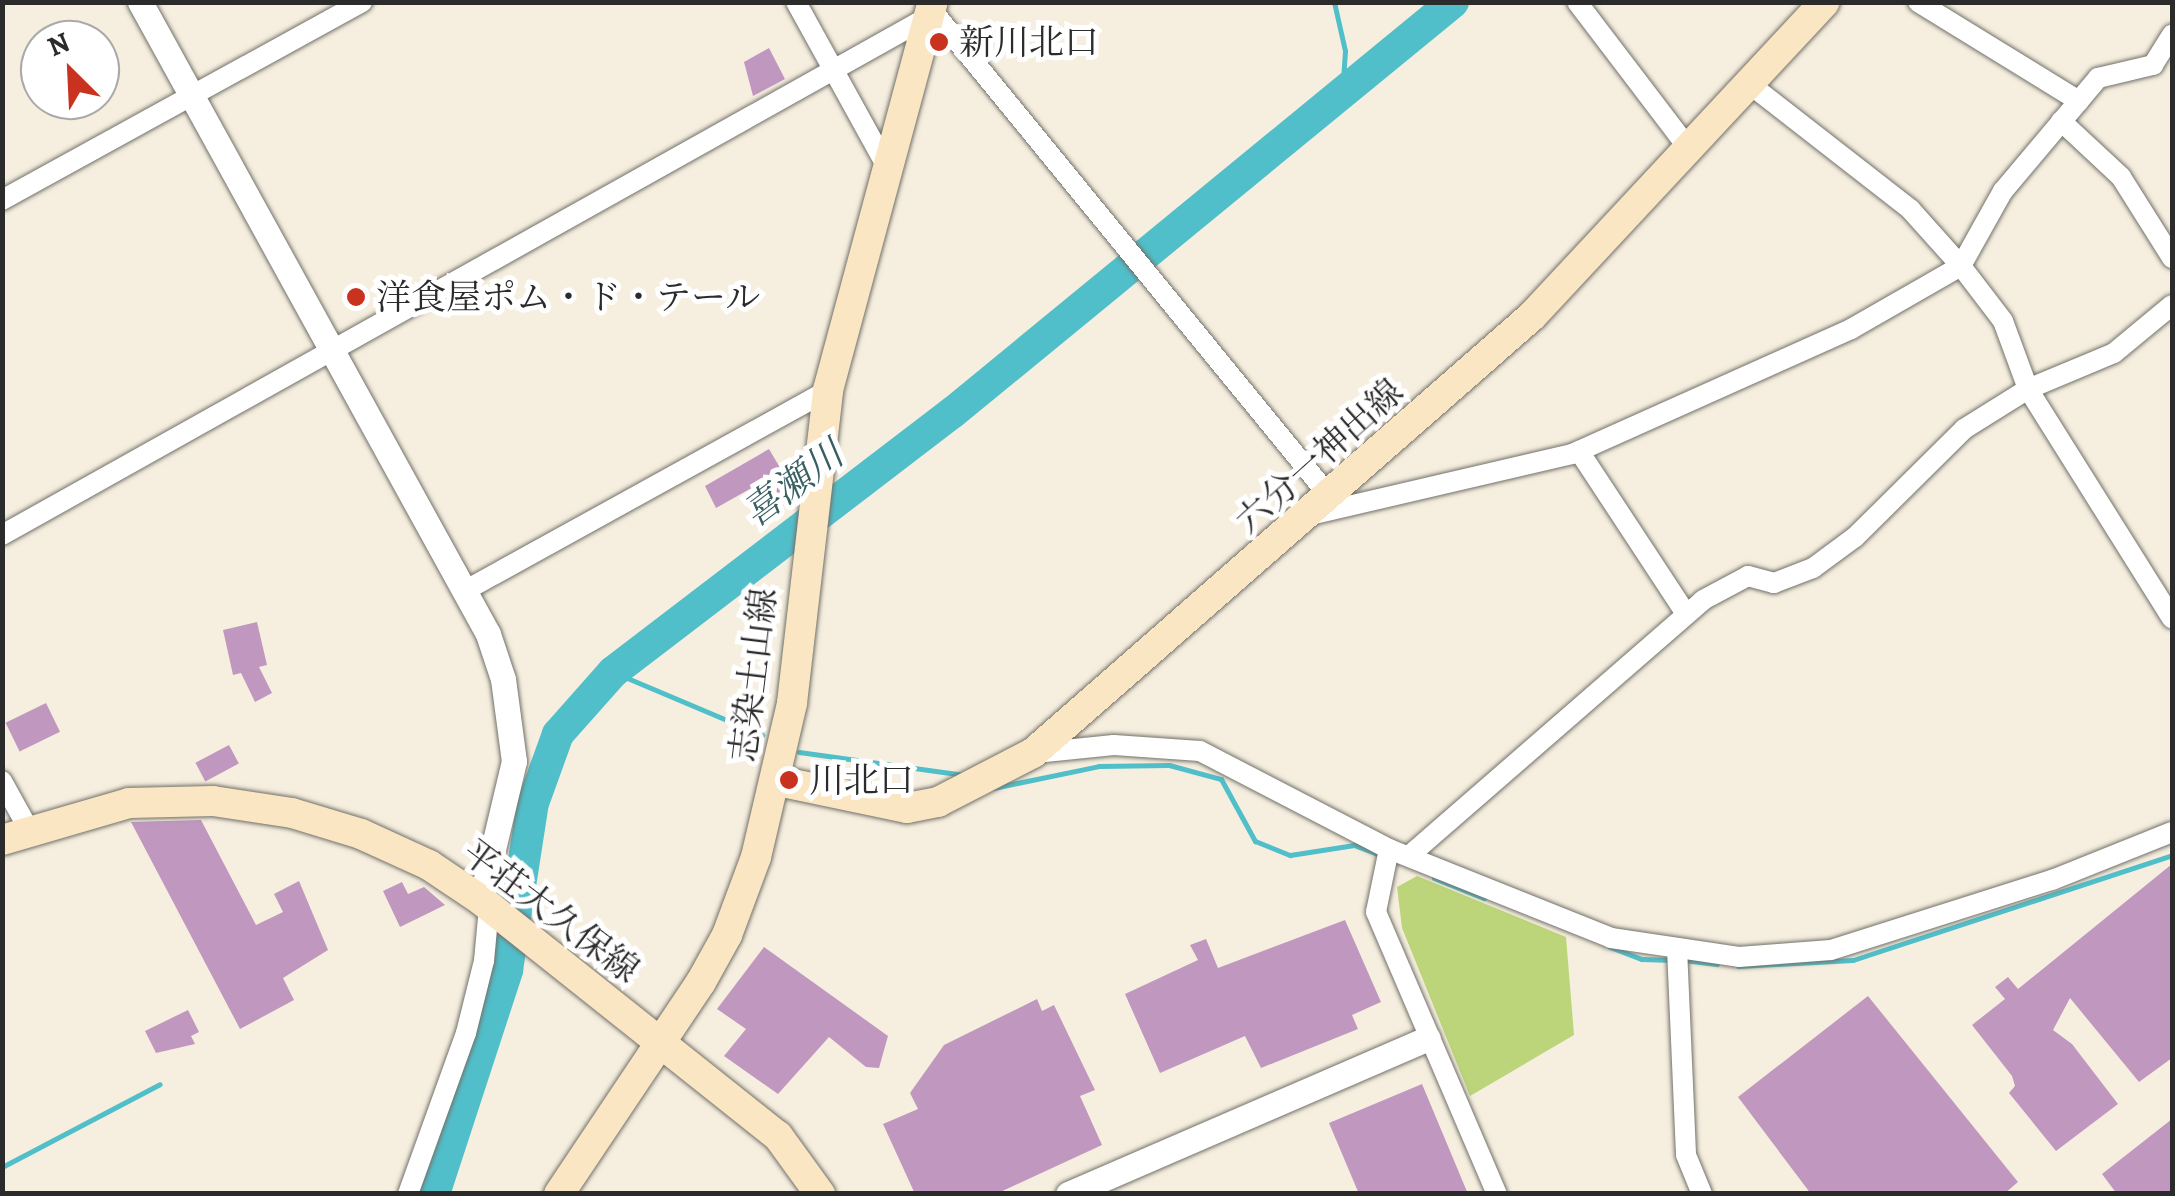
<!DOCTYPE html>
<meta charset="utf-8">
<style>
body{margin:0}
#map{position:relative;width:2175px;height:1196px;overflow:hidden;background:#f6efdf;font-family:Alegreya,"Noto Serif JP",serif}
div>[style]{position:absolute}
.green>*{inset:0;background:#bcd57a}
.stream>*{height:5px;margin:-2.5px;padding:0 2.5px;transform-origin:2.5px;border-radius:2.5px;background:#51bfca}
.river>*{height:32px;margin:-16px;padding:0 16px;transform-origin:16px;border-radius:16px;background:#51bfca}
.building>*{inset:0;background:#c098bf;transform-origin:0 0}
.roads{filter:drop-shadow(0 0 2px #72706a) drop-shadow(0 0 2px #72706a)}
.minor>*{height:20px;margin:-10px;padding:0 10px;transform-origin:10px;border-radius:10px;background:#fff}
.tertiary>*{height:25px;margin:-12.5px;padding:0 12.5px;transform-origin:12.5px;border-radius:12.5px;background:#fff}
.secondary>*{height:30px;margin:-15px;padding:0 15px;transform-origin:15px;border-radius:15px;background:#fbe6c4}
.dots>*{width:28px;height:28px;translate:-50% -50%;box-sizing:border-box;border:5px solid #fff;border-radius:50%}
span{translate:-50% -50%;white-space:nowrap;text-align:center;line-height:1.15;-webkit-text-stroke:10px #fff;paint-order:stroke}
.poi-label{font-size:35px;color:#2b2b2b}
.left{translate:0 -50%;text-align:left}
.street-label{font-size:35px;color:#2b2b2b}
.water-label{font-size:38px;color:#385f63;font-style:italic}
.frame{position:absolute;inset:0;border:5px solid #2b2b2b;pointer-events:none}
.north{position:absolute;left:20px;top:20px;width:100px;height:100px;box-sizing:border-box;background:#fff;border:2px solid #aaa;border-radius:50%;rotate:336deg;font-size:28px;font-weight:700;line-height:40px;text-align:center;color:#2b2b2b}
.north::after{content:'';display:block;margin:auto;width:35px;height:45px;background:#c8321e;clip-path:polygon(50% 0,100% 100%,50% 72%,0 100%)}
</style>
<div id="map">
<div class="green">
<i style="clip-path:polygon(1417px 876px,1566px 937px,1574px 1035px,1470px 1096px,1402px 928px,1397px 887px)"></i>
</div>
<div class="stream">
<i style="left:1334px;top:2px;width:50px;rotate:77.3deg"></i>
<i style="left:1345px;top:51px;width:39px;rotate:94deg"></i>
<i style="left:613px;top:672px;width:162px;rotate:22.9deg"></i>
<i style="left:799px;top:752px;width:167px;rotate:7.9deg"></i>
<i style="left:993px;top:788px;width:108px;rotate:-11.7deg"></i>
<i style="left:1099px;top:766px;width:70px;rotate:-0.8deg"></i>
<i style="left:1169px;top:765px;width:54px;rotate:15.1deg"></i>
<i style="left:1221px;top:779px;width:71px;rotate:61.3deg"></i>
<i style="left:1255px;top:841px;width:38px;rotate:22deg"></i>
<i style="left:1290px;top:855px;width:65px;rotate:-8.9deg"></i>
<i style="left:1354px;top:845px;width:30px;rotate:21deg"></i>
<i style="left:1434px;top:878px;width:54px;rotate:21.8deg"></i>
<i style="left:1610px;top:947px;width:34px;rotate:21deg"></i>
<i style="left:1642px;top:959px;width:30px;rotate:2deg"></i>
<i style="left:1683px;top:960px;width:34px;rotate:7deg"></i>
<i style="left:1738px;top:966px;width:115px;rotate:-3deg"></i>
<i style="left:1853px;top:960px;width:336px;rotate:-18.2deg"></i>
<i style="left:2px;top:1167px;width:178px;rotate:-27.7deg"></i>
</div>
<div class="river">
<i style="left:434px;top:1194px;width:236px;rotate:-71.9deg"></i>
<i style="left:507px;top:970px;width:169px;rotate:-81.2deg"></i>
<i style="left:533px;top:803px;width:73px;rotate:-70.1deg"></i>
<i style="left:558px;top:734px;width:83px;rotate:-48.4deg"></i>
<i style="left:613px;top:672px;width:427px;rotate:-37.4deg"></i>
<i style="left:952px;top:413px;width:648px;rotate:-39.36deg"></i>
</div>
<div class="building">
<i style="clip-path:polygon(769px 48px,785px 79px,753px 96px,744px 62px)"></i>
<i style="clip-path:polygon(769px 449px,795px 493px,771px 504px,757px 485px,716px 508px,705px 486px)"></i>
<i style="clip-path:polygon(257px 622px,267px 665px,259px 667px,272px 693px,255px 702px,241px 673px,233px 675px,223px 630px)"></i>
<i style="left:46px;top:703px;width:32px;height:45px;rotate:64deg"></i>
<i style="left:229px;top:745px;width:21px;height:38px;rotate:62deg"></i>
<i style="clip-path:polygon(201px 820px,256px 925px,283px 912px,274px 894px,299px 881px,328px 950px,283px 978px,294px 1000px,240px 1029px,131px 822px)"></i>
<i style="clip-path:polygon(2172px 864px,2172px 1058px,2139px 1082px,2070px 998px,2053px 1030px,2072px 1044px,2118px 1104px,2056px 1151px,2009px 1093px,2015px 1086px,2012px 1076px,1972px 1025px,2005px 999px,1995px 987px,2008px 977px,2018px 989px)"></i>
<i style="clip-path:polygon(402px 882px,408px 894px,424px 887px,445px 905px,400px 927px,383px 891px)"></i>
<i style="clip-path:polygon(1345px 920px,1381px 1002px,1352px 1015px,1358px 1029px,1261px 1068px,1245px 1036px,1160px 1073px,1125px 994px,1198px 960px,1190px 945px,1206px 939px,1218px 968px)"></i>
<i style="clip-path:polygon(764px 947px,888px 1036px,879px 1068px,866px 1067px,829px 1037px,778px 1094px,724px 1056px,746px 1029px,717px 1009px)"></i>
<i style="clip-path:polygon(1868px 996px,2018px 1182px,2004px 1194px,1811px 1194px,1738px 1097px)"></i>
<i style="clip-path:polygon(1037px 999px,1042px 1011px,1054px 1005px,1095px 1090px,1080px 1096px,1102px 1145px,996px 1194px,915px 1194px,883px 1124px,918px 1109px,910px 1093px,944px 1045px)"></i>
<i style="clip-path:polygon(188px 1010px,199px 1032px,191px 1036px,195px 1044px,156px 1053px,145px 1031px)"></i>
<i style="clip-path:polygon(1422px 1084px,1468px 1194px,1359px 1194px,1329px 1123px)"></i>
<i style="clip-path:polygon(2172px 1119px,2172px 1194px,2117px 1194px,2102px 1174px)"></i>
</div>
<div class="roads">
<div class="minor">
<i style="left:796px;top:2px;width:188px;rotate:61.1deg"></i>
<i style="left:1577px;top:2px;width:185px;rotate:52.7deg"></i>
<i style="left:1918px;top:2px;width:189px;rotate:31.6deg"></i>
<i style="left:931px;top:9px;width:630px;rotate:50.73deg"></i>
<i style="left:1747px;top:82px;width:207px;rotate:37.9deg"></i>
<i style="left:1910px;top:209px;width:76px;rotate:48.2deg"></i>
<i style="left:1961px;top:266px;width:69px;rotate:52.6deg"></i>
<i style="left:2003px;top:321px;width:72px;rotate:69.8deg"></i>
<i style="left:2028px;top:389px;width:271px;rotate:57.9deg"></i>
<i style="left:2061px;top:121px;width:82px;rotate:43deg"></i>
<i style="left:2121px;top:177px;width:96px;rotate:57.8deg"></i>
<i style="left:2px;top:200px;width:411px;rotate:-28.8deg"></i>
<i style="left:1579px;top:451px;width:195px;rotate:56.7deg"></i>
<i style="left:1310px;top:515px;width:269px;rotate:-13.1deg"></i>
<i style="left:1572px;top:454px;width:306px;rotate:-24.1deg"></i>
<i style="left:1851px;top:329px;width:127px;rotate:-29.8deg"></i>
<i style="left:1961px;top:266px;width:86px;rotate:-60.8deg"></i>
<i style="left:2003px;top:191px;width:148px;rotate:-49.9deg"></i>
<i style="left:2098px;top:78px;width:57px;rotate:-13.3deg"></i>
<i style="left:2153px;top:65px;width:36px;rotate:-58deg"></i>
<i style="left:2px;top:535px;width:1063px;rotate:-29.22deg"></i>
<i style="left:468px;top:589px;width:411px;rotate:-28.9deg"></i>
<i style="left:1035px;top:753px;width:79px;rotate:-5.8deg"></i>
<i style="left:1114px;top:745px;width:86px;rotate:4deg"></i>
<i style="left:1200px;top:751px;width:213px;rotate:27.4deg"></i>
<i style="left:1389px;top:849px;width:239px;rotate:21.8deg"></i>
<i style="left:1611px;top:938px;width:129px;rotate:8.4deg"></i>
<i style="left:1739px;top:957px;width:92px;rotate:-4.4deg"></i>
<i style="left:1831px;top:950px;width:232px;rotate:-17.6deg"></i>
<i style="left:2052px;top:880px;width:129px;rotate:-21.8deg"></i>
<i style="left:2px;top:781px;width:56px;rotate:61.1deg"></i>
<i style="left:1389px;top:849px;width:64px;rotate:101.7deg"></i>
<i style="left:1376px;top:912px;width:307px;rotate:66.8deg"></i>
<i style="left:1410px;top:855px;width:388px;rotate:-41deg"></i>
<i style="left:1703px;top:600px;width:51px;rotate:-28.1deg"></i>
<i style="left:1748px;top:576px;width:27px;rotate:15deg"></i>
<i style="left:1774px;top:583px;width:42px;rotate:-21deg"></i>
<i style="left:1813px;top:568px;width:52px;rotate:-36.4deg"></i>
<i style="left:1855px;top:537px;width:153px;rotate:-44.7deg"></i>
<i style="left:1964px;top:429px;width:75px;rotate:-32deg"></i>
<i style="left:2028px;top:389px;width:93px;rotate:-22.7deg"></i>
<i style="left:2114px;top:353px;width:75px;rotate:-39.6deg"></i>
<i style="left:1677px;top:948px;width:207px;rotate:87.5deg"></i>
<i style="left:1686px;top:1155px;width:42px;rotate:67.7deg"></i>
<i style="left:408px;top:1194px;width:171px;rotate:-70.2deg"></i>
<i style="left:466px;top:1033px;width:74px;rotate:-76deg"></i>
<i style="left:484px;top:961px;width:54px;rotate:-84.7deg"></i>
</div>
<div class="tertiary">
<i style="left:140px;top:2px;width:721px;rotate:61.16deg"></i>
<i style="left:488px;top:634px;width:47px;rotate:71.6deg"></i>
<i style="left:503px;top:679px;width:83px;rotate:82.4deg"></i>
<i style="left:514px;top:761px;width:143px;rotate:103.4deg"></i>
<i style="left:1068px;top:1194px;width:392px;rotate:-23.4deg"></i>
</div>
<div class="secondary">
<i style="left:778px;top:781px;width:132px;rotate:11.8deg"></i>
<i style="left:907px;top:808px;width:32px;rotate:-11deg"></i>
<i style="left:938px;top:802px;width:107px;rotate:-27.3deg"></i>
<i style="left:1033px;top:753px;width:663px;rotate:-41.21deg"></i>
<i style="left:1532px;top:316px;width:429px;rotate:-47deg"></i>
<i style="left:2px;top:840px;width:132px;rotate:-16.2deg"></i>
<i style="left:129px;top:803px;width:84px;rotate:-1.4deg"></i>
<i style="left:213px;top:801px;width:80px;rotate:8.6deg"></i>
<i style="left:292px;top:813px;width:72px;rotate:16.9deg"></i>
<i style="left:361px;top:834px;width:75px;rotate:24.5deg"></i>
<i style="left:429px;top:865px;width:63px;rotate:33.9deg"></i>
<i style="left:481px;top:900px;width:379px;rotate:38.5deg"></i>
<i style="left:778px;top:1136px;width:72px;rotate:54.1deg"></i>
<i style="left:559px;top:1194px;width:255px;rotate:-56.2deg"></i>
<i style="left:701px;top:982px;width:54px;rotate:-61deg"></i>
<i style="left:727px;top:935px;width:83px;rotate:-69.6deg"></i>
<i style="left:756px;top:857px;width:158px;rotate:-76.8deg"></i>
<i style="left:792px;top:703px;width:315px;rotate:-83.4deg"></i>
<i style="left:828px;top:390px;width:402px;rotate:-74.9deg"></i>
</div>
</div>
<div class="dots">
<i style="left:939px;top:42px;background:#c8321e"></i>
<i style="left:356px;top:297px;background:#c8321e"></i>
<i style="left:789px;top:780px;background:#c8321e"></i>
</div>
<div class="poi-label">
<span class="left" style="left:959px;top:42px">新川北口</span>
<span class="left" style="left:376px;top:297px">洋食屋ポム・ド・テール</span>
<span class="left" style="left:809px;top:780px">川北口</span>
</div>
<div class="street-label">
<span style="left:1319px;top:456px;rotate:-42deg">六分一神出線</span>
<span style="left:753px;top:675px;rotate:-83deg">志染土山線</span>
<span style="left:551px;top:911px;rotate:37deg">平荘大久保線</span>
</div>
<div class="water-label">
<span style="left:793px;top:484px;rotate:-37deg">喜瀬川</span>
</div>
<div class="frame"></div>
<div class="north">N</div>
</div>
